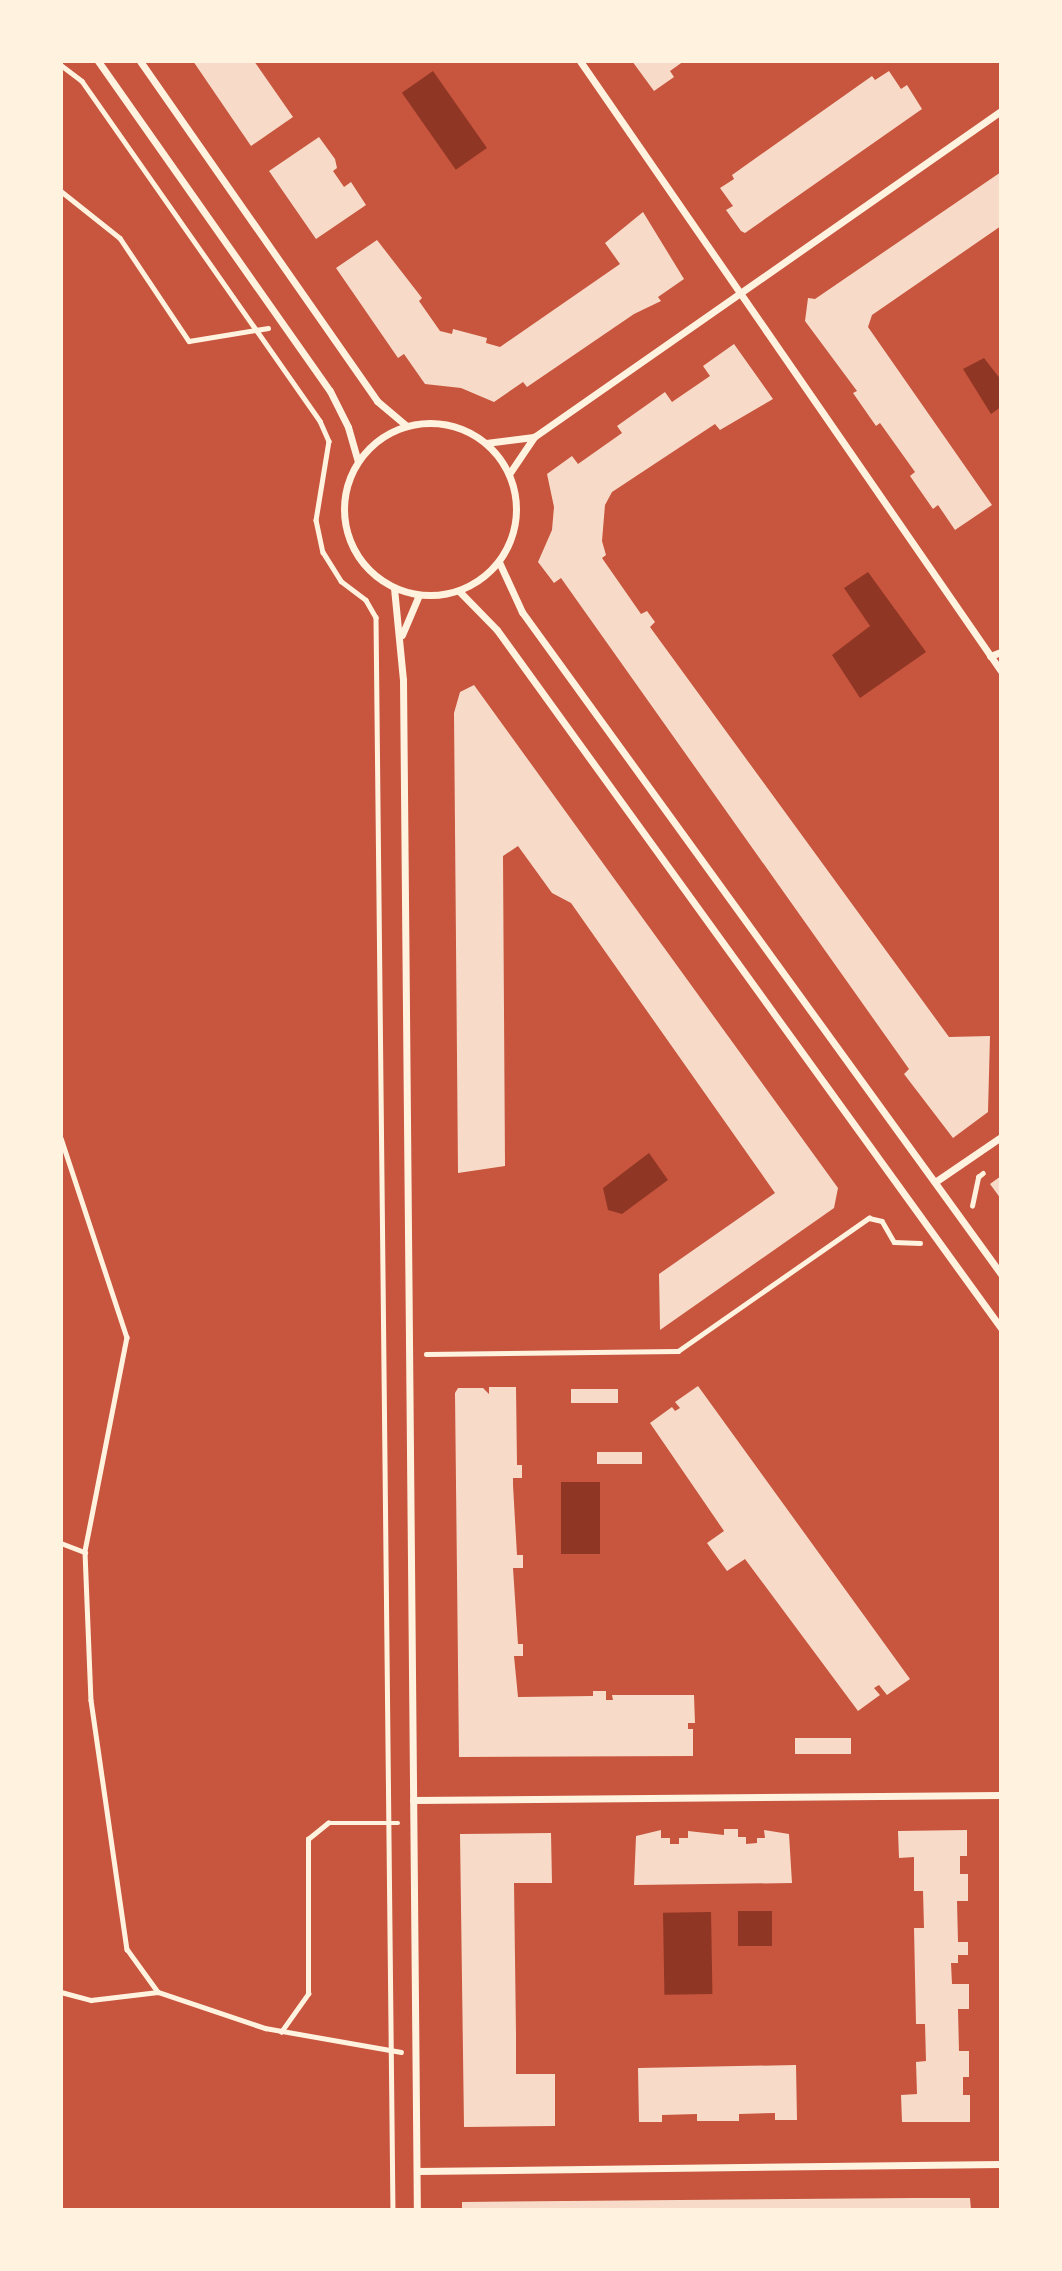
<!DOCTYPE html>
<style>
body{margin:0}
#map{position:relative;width:1062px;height:2271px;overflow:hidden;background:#c8553d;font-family:Mulish,sans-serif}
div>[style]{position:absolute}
.water>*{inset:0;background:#8f3625;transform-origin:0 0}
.building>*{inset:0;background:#f7dbc8;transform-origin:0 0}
.path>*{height:4.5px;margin:-2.25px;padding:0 2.25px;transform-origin:2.25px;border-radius:2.25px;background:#fff3e0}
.minor>*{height:7px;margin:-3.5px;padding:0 3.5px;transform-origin:3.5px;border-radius:3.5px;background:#fff3e0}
.minor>.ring{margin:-3.5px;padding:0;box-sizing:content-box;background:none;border:7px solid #fff3e0;border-radius:50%}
span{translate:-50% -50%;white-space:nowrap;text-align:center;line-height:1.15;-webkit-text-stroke:6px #fff3e0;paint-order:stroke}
.frame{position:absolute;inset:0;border:63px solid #fff3e0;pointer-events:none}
</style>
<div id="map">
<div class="water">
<i style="left:433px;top:71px;width:94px;height:38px;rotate:55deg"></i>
<i style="clip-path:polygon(984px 358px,1001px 380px,1001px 407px,991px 414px,963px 369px)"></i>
<i style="clip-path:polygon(868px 572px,926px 652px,860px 698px,832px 655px,870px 626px,844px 588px)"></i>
<i style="clip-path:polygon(649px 1153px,668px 1180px,622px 1214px,608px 1210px,603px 1188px)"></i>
<i style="left:561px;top:1482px;width:39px;height:72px"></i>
<i style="left:772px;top:1911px;width:35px;height:34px;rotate:90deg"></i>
<i style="left:711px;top:1912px;width:82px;height:48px;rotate:89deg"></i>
</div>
<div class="building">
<i style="clip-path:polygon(193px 61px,254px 61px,293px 117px,251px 146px)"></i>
<i style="clip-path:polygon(632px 61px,684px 61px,670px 71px,674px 77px,654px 91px)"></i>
<i style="clip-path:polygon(889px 71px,901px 89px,907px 85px,922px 109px,745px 233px,741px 231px,726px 210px,733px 206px,720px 188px,734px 179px,732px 175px,872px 76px,875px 80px)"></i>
<i style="clip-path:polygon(319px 137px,335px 159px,337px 168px,333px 171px,344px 187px,351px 182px,366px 205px,316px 239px,269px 171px)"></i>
<i style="clip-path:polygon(1001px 172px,1001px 226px,872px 315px,868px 327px,992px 505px,955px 530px,938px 505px,933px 509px,910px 476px,915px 472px,880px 423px,876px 426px,853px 393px,857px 391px,805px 321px,808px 298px,815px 299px)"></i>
<i style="clip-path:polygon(643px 212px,684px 279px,658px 297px,661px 301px,634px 314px,527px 387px,523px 382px,494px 402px,461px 388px,425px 384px,404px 354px,398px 358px,336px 268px,377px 240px,422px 298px,419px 301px,440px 331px,452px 334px,453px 329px,487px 338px,486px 343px,500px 347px,620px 264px,605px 243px)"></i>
<i style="clip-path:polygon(734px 344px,773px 399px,720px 430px,715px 424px,612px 492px,605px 505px,602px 541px,606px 555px,602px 558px,641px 614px,647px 611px,655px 622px,650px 627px,949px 1037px,990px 1036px,988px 1112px,953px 1138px,904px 1074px,909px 1069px,561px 578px,554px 583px,538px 562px,552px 530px,554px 507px,547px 474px,572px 456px,578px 464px,622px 433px,617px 426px,665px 392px,672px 402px,710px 376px,703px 366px)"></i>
<i style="clip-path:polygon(474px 685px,838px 1188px,834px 1208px,660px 1330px,659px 1274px,775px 1193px,571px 903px,552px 893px,518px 846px,503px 856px,505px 1166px,458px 1173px,454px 713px,460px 692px)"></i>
<i style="clip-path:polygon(1001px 1176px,1001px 1199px,990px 1184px)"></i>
<i style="clip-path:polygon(698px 1386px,910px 1679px,887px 1695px,879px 1685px,874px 1688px,880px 1695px,858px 1711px,745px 1559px,727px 1571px,707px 1543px,724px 1531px,650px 1423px,672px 1407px,675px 1411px,680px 1408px,675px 1402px)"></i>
<i style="clip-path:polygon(489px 1387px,516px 1387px,517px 1465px,522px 1465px,522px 1478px,513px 1478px,513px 1485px,517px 1555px,523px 1555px,523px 1568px,513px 1568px,518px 1644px,523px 1644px,523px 1656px,514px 1656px,518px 1697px,593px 1696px,593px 1691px,606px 1691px,606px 1700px,613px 1700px,612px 1695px,694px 1695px,695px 1723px,688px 1723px,688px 1729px,693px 1729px,693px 1756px,459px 1757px,455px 1393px,458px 1388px,483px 1388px,489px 1394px)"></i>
<i style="left:618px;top:1389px;width:14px;height:47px;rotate:90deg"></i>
<i style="left:597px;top:1452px;width:45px;height:12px"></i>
<i style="left:851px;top:1738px;width:16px;height:56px;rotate:90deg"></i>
<i style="clip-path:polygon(724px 1829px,738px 1829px,738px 1837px,746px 1837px,746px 1844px,757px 1843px,757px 1838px,765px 1838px,764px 1830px,789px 1834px,792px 1883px,634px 1885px,636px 1836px,661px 1830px,661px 1838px,670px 1838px,670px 1844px,679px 1844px,679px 1838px,688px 1838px,688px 1831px,724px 1835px)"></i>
<i style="clip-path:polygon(967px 1830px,967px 1856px,960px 1856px,960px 1874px,968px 1874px,968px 1901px,957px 1901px,958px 1942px,968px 1942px,968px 1955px,958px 1955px,958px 1963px,951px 1963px,952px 1984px,969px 1984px,969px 2009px,958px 2009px,959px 2051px,969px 2051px,969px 2077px,963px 2077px,963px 2095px,970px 2095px,970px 2122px,902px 2122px,901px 2095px,917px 2094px,916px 2062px,926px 2061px,925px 2024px,916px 2024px,914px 1928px,924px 1928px,923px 1891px,914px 1891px,914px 1857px,899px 1858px,898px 1831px)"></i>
<i style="clip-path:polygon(551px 1833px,552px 1883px,514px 1883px,516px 2033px,516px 2074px,555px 2074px,555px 2126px,464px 2127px,460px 1834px)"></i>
<i style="clip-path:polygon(796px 2065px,797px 2120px,775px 2120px,775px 2113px,739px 2114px,739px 2121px,697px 2121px,697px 2114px,662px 2115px,662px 2122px,639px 2122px,638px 2068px)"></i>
<i style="clip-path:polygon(914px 2198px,970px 2198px,971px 2210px,462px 2210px,462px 2202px)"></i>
</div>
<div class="path">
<i style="left:61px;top:65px;width:26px;rotate:37deg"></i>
<i style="left:82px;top:81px;width:415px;rotate:55deg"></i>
<i style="left:320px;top:421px;width:22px;rotate:66deg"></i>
<i style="left:329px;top:441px;width:80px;rotate:99.3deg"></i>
<i style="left:316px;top:520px;width:33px;rotate:78deg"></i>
<i style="left:323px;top:552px;width:34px;rotate:58deg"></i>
<i style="left:341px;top:581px;width:31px;rotate:37deg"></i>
<i style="left:366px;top:600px;width:20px;rotate:60deg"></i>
<i style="left:376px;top:617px;width:1593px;rotate:89.39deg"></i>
<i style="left:61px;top:191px;width:75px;rotate:38.5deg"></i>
<i style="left:120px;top:238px;width:124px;rotate:56.2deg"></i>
<i style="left:189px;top:341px;width:80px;rotate:-9.3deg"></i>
<i style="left:61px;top:1138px;width:210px;rotate:71.7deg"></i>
<i style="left:127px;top:1337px;width:219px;rotate:101.1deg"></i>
<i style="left:972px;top:1206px;width:30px;rotate:-78deg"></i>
<i style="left:978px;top:1177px;width:6px;rotate:-39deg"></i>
<i style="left:426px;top:1354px;width:252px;rotate:-0.7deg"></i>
<i style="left:678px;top:1351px;width:233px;rotate:-34.9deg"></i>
<i style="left:869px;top:1218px;width:13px;rotate:13deg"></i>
<i style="left:882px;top:1221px;width:24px;rotate:60deg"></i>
<i style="left:894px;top:1242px;width:26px;rotate:2deg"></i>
<i style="left:61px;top:1543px;width:26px;rotate:21deg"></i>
<i style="left:85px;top:1552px;width:148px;rotate:87.7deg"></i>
<i style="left:91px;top:1700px;width:252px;rotate:81.8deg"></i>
<i style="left:127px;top:1949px;width:53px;rotate:54.2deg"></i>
<i style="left:61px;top:1992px;width:31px;rotate:15deg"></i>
<i style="left:91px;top:2000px;width:67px;rotate:-6.8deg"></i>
<i style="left:158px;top:1992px;width:113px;rotate:18.6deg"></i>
<i style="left:265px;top:2028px;width:138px;rotate:10deg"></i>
<i style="left:281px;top:2032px;width:47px;rotate:-54.6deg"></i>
<i style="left:308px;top:1994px;width:155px;rotate:-90deg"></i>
<i style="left:308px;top:1839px;width:26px;rotate:-39deg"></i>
<i style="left:328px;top:1823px;width:70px"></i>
</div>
<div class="minor">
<i style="left:98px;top:61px;width:403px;rotate:54.9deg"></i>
<i style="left:330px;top:391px;width:40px;rotate:63.4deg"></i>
<i style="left:348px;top:427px;width:35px;rotate:74deg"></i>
<i style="left:140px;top:61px;width:414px;rotate:55.1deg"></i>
<i style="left:377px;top:401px;width:39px;rotate:40deg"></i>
<i style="left:580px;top:61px;width:741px;rotate:55.39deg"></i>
<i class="ring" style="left:344px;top:423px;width:165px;height:165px"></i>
<i style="left:486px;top:443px;width:48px;rotate:-7.1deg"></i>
<i style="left:509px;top:474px;width:45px;rotate:-56deg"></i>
<i style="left:534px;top:437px;width:570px;rotate:-34.92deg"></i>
<i style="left:499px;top:562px;width:55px;rotate:65.3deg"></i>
<i style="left:522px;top:612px;width:817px;rotate:54.11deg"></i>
<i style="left:394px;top:588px;width:92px;rotate:84.4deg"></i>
<i style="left:403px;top:680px;width:1530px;rotate:89.48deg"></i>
<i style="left:459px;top:591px;width:54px;rotate:45.7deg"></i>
<i style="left:497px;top:630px;width:861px;rotate:54.17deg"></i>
<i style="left:402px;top:635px;width:43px;rotate:-67deg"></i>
<i style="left:990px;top:656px;width:12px;rotate:-20deg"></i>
<i style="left:935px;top:1182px;width:80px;rotate:-34.3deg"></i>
<i style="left:413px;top:1800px;width:588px;rotate:-0.49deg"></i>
<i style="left:417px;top:2171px;width:584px;rotate:-0.69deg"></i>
</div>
<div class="frame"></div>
</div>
